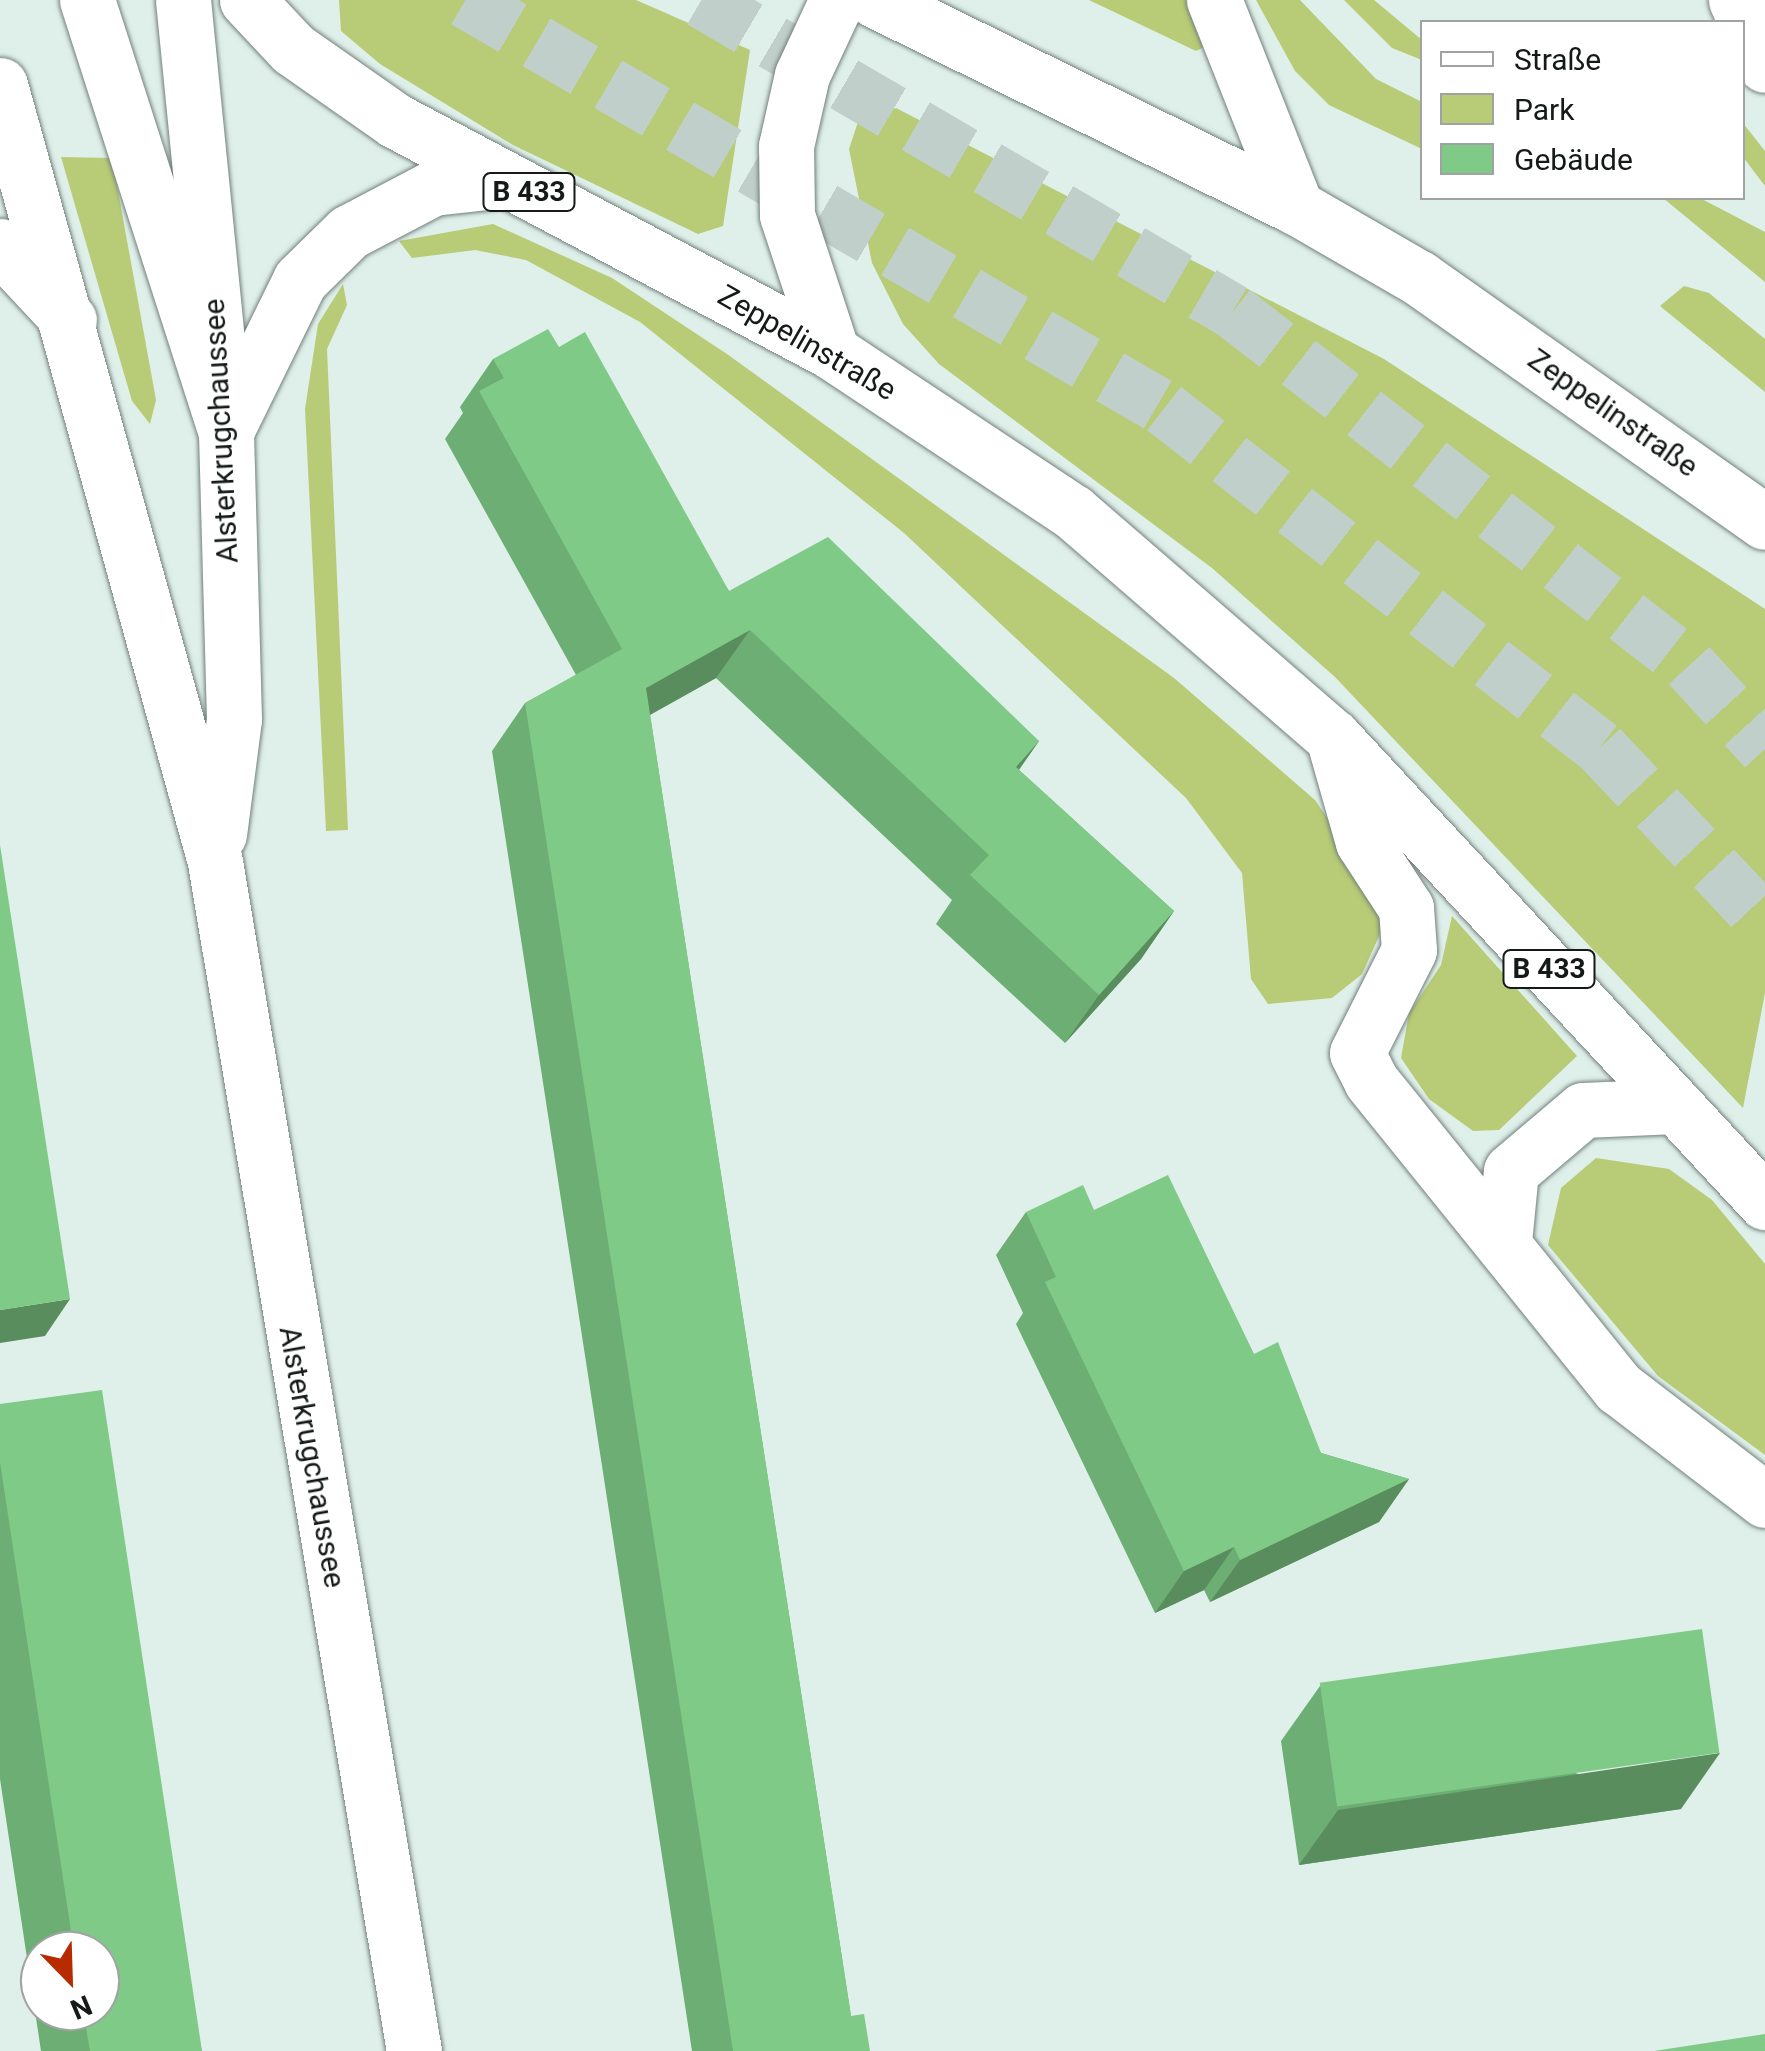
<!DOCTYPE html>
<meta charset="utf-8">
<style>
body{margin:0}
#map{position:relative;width:1765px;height:2051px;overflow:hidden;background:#dfefea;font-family:Roboto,sans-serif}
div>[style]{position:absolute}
.green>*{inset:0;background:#b8cb76}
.highway-tunnel>*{height:55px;margin-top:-27.5px;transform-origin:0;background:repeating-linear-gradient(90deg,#c1cfcb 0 55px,transparent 0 83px)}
.roads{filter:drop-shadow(0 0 2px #72807c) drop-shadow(0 0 2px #72807c)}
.minor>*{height:55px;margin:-27.5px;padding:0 27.5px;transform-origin:27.5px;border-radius:27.5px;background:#fff}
.major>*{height:55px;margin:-27.5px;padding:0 27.5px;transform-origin:27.5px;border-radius:27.5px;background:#fff}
.highway>*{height:55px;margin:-27.5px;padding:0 27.5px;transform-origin:27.5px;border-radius:27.5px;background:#fff}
.wall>*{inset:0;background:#6dae74}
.shaded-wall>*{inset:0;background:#598d5e}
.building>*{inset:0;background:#7fca87;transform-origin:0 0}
span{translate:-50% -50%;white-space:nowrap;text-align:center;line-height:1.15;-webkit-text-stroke:9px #fff;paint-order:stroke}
.shield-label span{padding:2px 8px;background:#fff;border:2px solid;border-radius:8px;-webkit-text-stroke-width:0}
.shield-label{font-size:28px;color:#151a19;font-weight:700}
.street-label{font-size:30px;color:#151a19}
.legend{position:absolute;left:1420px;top:20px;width:325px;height:180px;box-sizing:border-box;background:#fff;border:2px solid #a1a3a3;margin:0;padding:12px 18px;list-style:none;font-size:30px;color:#151a19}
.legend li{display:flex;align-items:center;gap:20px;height:50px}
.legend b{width:50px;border:2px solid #a1a3a3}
.north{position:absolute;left:20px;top:1931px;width:100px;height:100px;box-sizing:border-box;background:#fff;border:2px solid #a1a3a3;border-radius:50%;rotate:157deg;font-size:28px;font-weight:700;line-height:40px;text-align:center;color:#151a19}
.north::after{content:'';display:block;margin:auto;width:35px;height:45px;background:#b62c00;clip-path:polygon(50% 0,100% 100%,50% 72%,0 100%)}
</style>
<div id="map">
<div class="green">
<i style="clip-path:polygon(339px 0,636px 0,750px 50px,723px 226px,698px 234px,513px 145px,380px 64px,341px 31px)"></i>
<i style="clip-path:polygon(1089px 0,1190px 0,1204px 47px,1196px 51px)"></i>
<i style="clip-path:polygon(1256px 0,1300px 0,1376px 79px,1422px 102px,1422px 149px,1329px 105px,1295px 71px)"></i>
<i style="clip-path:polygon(1344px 0,1374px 0,1422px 40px,1422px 60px,1392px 48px)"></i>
<i style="clip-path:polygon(896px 108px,1384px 359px,1765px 609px,1765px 993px,1743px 1108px,1335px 677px,1212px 568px,939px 364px,903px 324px,872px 263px,849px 149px,858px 122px)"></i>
<i style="clip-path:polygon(1742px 122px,1765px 151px,1765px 186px,1743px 157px)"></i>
<i style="clip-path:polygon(61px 157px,112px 158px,156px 400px,150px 424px,132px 401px)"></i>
<i style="clip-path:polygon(1663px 198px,1700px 198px,1765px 232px,1765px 282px)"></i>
<i style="clip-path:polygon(493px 224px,612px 278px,727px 354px,1174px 678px,1315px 800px,1378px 893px,1381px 932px,1362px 974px,1332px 998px,1268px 1004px,1251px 979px,1242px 873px,1186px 798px,904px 533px,640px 322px,526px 260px,475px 250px,412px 258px,399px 241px)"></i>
<i style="clip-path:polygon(343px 284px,347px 305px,327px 349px,348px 830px,326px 831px,305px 409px,318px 324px)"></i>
<i style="clip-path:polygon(1684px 286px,1709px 293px,1765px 339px,1765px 392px,1660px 306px)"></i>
<i style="clip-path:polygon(1452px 916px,1577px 1056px,1499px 1130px,1473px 1131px,1429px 1099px,1401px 1058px,1409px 1013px,1441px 965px)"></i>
<i style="clip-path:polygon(1596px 1158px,1669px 1169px,1712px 1200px,1765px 1264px,1765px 1455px,1658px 1376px,1548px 1245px,1561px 1188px)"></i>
</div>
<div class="highway-tunnel">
<i style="left:465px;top:0;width:809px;rotate:30.27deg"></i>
<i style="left:1164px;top:408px;width:552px;rotate:37.87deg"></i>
<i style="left:1600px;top:747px;width:241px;rotate:46.7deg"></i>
<i style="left:701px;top:0;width:616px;rotate:30.31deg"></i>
<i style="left:1233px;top:311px;width:577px;rotate:37.82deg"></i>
<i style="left:1689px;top:665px;width:113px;rotate:47.5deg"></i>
</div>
<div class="roads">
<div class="minor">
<i style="left:1214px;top:0;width:223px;rotate:68.4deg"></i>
<i style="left:1736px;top:0;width:71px;rotate:66deg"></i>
<i style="left:0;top:246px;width:101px;rotate:47deg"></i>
<i style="left:832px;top:352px;width:144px;rotate:-108.2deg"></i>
<i style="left:787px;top:215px;width:69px;rotate:-90.8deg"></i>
<i style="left:786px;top:146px;width:73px;rotate:-77.3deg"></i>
<i style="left:802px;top:75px;width:83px;rotate:-65deg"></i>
<i style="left:1333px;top:737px;width:109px;rotate:74.1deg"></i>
<i style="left:1363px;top:842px;width:79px;rotate:56.9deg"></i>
<i style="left:1406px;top:908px;width:42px;rotate:85.9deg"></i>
<i style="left:1409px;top:950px;width:115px;rotate:116.8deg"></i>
<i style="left:1357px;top:1053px;width:31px;rotate:63deg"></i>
<i style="left:1371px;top:1081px;width:395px;rotate:51.1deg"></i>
<i style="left:1619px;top:1388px;width:184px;rotate:37.5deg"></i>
<i style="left:1504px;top:1242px;width:71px;rotate:-84.4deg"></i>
<i style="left:1511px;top:1171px;width:94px;rotate:-40.3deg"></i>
<i style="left:1583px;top:1110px;width:93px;rotate:-2.5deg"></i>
</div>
<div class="major">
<i style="left:183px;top:0;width:435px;rotate:84.3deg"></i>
<i style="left:226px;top:433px;width:286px;rotate:88.4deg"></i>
<i style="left:234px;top:719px;width:116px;rotate:97.4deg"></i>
<i style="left:247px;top:0;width:67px;rotate:46.8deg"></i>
<i style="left:293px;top:49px;width:126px;rotate:35deg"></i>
<i style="left:396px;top:121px;width:493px;rotate:27.9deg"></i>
<i style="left:832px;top:352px;width:289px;rotate:33.6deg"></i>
<i style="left:1073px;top:512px;width:344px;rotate:40.9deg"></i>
<i style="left:1333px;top:737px;width:635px;rotate:47.11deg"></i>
<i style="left:875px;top:0;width:469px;rotate:26.2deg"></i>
<i style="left:1296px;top:207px;width:142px;rotate:30deg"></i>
<i style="left:1419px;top:278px;width:423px;rotate:35.2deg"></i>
<i style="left:0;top:85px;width:806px;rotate:74.53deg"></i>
<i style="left:215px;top:862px;width:1206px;rotate:80.5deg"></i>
<i style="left:229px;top:425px;width:161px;rotate:-63.9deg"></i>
<i style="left:300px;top:280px;width:69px;rotate:-44.4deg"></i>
<i style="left:349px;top:232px;width:95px;rotate:-27.6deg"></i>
<i style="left:433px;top:188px;width:70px;rotate:-6.5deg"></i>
</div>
<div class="highway">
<i style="left:87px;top:0;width:455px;rotate:72.2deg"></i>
</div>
</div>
<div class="wall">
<i style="clip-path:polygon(559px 347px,729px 591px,1039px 741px,1019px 770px,1174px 911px,1141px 959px,1065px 1043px,936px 924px,952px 900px,716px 678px,650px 715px,851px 2016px,870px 2051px,692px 2051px,492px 751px,525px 703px,576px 675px,445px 439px,463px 413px,460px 407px,493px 359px)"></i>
<i style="clip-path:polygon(1094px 1210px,1254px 1354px,1321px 1453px,1409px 1479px,1379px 1522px,1210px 1602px,1204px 1590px,1155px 1613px,1016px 1324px,1023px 1313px,996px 1255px,1026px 1212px)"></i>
<i style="clip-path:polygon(evenodd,0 1404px,202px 2051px,41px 2051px,0 1779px,0 1404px,40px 1951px,100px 1951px,100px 2011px,40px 2011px,40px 1951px)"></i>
<i style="clip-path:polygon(1320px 1686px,1681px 1809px,1299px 1865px,1281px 1741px)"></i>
</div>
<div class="shaded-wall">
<i style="clip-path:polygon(750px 630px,716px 678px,612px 736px,646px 688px)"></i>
<i style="clip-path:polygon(1039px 741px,1005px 789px,1016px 767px)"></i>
<i style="clip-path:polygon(1174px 911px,1141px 959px,1065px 1043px,1099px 995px)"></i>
<i style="clip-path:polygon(70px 1299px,45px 1336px,0 1343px,0 1310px)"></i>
<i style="clip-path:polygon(1409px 1479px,1379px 1522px,1210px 1602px,1240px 1560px)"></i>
<i style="clip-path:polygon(1234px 1547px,1204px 1590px,1155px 1613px,1184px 1571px)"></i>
<i style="clip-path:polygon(1720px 1753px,1681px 1809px,1299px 1865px,1338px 1810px)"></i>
</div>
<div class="building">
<i style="clip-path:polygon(548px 329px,559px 347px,585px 332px,729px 591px,828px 537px,1039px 741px,1016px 767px,1174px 911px,1099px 995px,970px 875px,989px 855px,750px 630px,646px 688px,851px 2016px,864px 2014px,870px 2051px,733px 2051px,525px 703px,622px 649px,479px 391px,504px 378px,493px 359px)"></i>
<i style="clip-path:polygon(0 845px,70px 1299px,0 1310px)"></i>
<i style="clip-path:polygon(1168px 1175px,1254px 1354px,1278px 1342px,1321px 1453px,1409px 1479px,1240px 1560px,1234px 1547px,1184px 1571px,1045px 1282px,1056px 1277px,1026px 1212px,1083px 1185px,1094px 1210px)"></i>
<i style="clip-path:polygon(102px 1390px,202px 2051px,90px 2051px,83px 2011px,100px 2011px,100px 1951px,74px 1951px,0 1462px,0 1404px)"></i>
<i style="left:1702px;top:1629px;width:125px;height:386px;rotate:82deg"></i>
<i style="clip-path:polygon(1765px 2034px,1765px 2051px,1654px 2051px)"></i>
</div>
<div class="shield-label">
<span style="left:529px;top:192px">B 433</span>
<span style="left:1549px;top:969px">B 433</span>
</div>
<div class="street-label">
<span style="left:807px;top:343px;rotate:30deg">Zeppelinstraße</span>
<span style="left:1613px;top:413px;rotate:35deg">Zeppelinstraße</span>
<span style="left:221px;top:431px;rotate:-93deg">Alsterkrugchaussee</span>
<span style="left:312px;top:1457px;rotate:80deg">Alsterkrugchaussee</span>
</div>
<ul class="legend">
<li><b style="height:12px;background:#fff"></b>Straße</li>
<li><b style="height:28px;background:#b8cb76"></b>Park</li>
<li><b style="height:28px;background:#7fca87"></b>Gebäude</li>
</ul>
<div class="north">N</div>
</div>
